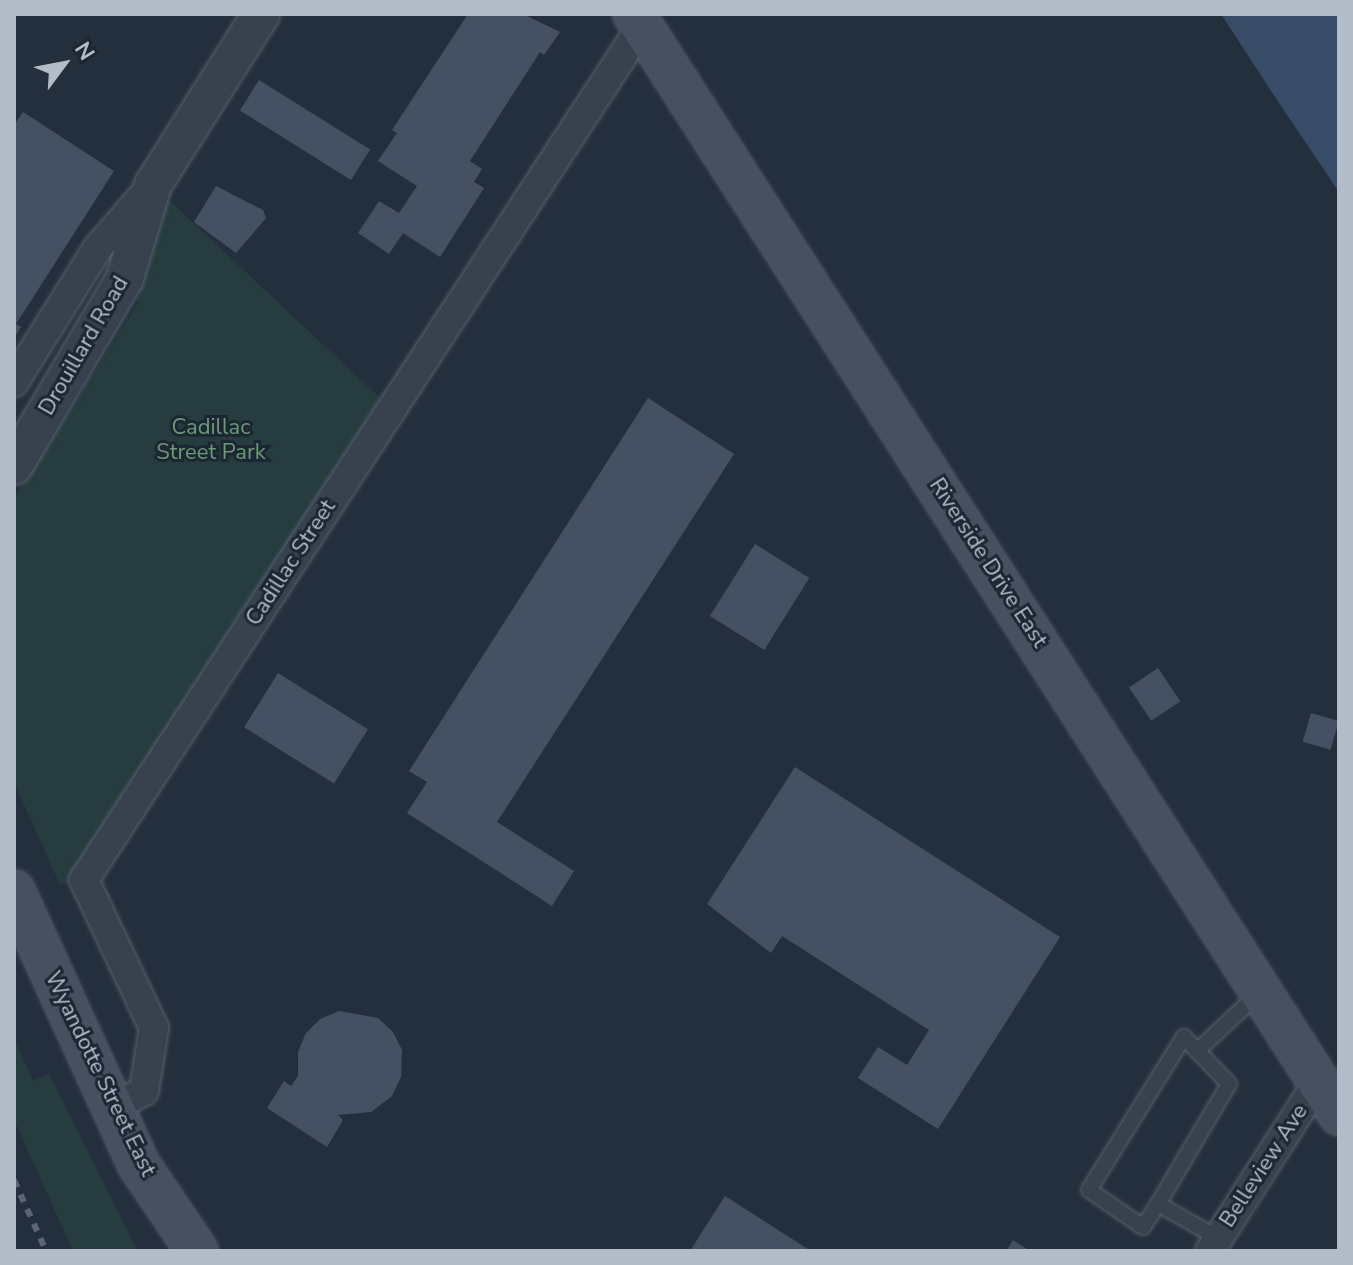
<!DOCTYPE html>
<style>
body{margin:0}
#map{position:relative;width:1353px;height:1265px;overflow:hidden;background:#242f3e;font-family:"Nunito Sans",sans-serif}
div>[style]{position:absolute}
.green>*{inset:0;background:#263c3f}
.water>*{inset:0;background:#394c67}
.building>*{inset:0;background:#455162;transform-origin:0 0}
.roads{filter:drop-shadow(0 0 2px #565f6c) drop-shadow(0 0 2px #565f6c)}
.service>*{height:14px;margin:-7px;padding:0 7px;transform-origin:7px;border-radius:7px;background:#38414e}
.minor>*{height:28px;margin:-14px;padding:0 14px;transform-origin:14px;border-radius:14px;background:#38414e}
.tertiary>*{height:36px;margin:-18px;padding:0 18px;transform-origin:18px;border-radius:18px;background:#38414e}
.secondary>*{height:40px;margin:-20px;padding:0 20px;transform-origin:20px;border-radius:20px;background:#465061}
.rail>*{height:6px;margin-top:-3px;transform-origin:0;background:repeating-linear-gradient(90deg,#5a6575 0 8px,transparent 0 16px)}
span{translate:-50% -50%;white-space:nowrap;text-align:center;line-height:1.15;-webkit-text-stroke:6px #1d2633;paint-order:stroke}
.street-label{font-size:22px;color:#b4bcc9}
.park-label{font-size:22px;color:#6b9a76}
.frame{position:absolute;inset:0;border:16px solid #b4bcc9;pointer-events:none}
.north{position:absolute;left:24px;top:24px;width:80px;height:80px;-webkit-text-stroke:6px #1d2633;paint-order:stroke;rotate:58deg;font-size:22px;font-weight:700;line-height:32px;text-align:center;color:#b4bcc9}
.north::after{content:'';display:block;margin:auto;width:28px;height:36px;background:#b4bcc9;clip-path:polygon(50% 0,100% 100%,50% 72%,0 100%)}
</style>
<div id="map">
<div class="green">
<i style="clip-path:polygon(153px 185px,392px 409px,84px 880px,60px 885px,14px 782px,14px 498px,137px 305px,141px 290px,125px 278px)"></i>
<i style="clip-path:polygon(14px 1037px,33px 1081px,49px 1073px,138px 1251px,73px 1251px,14px 1120px)"></i>
</div>
<div class="water">
<i style="clip-path:polygon(1221px 14px,1339px 14px,1339px 192px,1277px 100px)"></i>
</div>
<div class="building">
<i style="clip-path:polygon(468px 14px,523px 14px,560px 32px,544px 55px,540px 52px,470px 161px,482px 169px,474px 182px,484px 188px,440px 257px,403px 233px,389px 254px,358px 233px,379px 201px,399px 213px,417px 186px,378px 161px,397px 133px,392px 130px)"></i>
<i style="left:259px;top:80px;width:131px;height:36px;rotate:32deg"></i>
<i style="clip-path:polygon(23px 112px,114px 171px,16px 324px,21px 327px,14px 338px,14px 125px)"></i>
<i style="clip-path:polygon(216px 186px,263px 210px,266px 218px,236px 253px,194px 222px)"></i>
<i style="clip-path:polygon(648px 398px,734px 454px,497px 822px,574px 871px,552px 906px,407px 813px,427px 782px,409px 771px)"></i>
<i style="left:755px;top:544px;width:64px;height:85px;rotate:32deg"></i>
<i style="left:1158px;top:668px;width:40px;height:35px;rotate:56deg"></i>
<i style="left:278px;top:673px;width:106px;height:64px;rotate:32deg"></i>
<i style="left:1311px;top:713px;width:29px;height:30px;rotate:16deg"></i>
<i style="clip-path:polygon(795px 767px,1060px 937px,938px 1129px,858px 1078px,878px 1047px,907px 1065px,929px 1030px,782px 936px,771px 953px,707px 904px)"></i>
<i style="clip-path:polygon(339px 1011px,378px 1018px,393px 1032px,402px 1050px,401px 1077px,392px 1096px,371px 1112px,338px 1115px,343px 1120px,327px 1147px,267px 1108px,284px 1081px,291px 1086px,298px 1076px,298px 1052px,306px 1033px,320px 1019px)"></i>
<i style="clip-path:polygon(725px 1196px,811px 1251px,690px 1251px)"></i>
<i style="clip-path:polygon(1013px 1240px,1030px 1251px,1006px 1251px)"></i>
</div>
<div class="roads">
<div class="service">
<i style="left:1197px;top:1051px;width:83px;rotate:-43.1deg"></i>
<i style="left:1158px;top:1204px;width:27px;rotate:123deg"></i>
<i style="left:1143px;top:1227px;width:65px;rotate:-145.6deg"></i>
<i style="left:1089px;top:1190px;width:180px;rotate:-58.2deg"></i>
<i style="left:1184px;top:1037px;width:65px;rotate:46.2deg"></i>
<i style="left:1229px;top:1084px;width:139px;rotate:120.6deg"></i>
<i style="left:1158px;top:1204px;width:69px;rotate:29.5deg"></i>
</div>
<div class="minor">
<i style="left:14px;top:382px;width:157px;rotate:-58deg"></i>
<i style="left:97px;top:249px;width:79px;rotate:-49.1deg"></i>
<i style="left:112px;top:1108px;width:36px;rotate:-28deg"></i>
<i style="left:144px;top:1091px;width:64px;rotate:-81deg"></i>
<i style="left:154px;top:1028px;width:164px;rotate:-115.3deg"></i>
<i style="left:84px;top:880px;width:1020px;rotate:-56.84deg"></i>
<i style="left:1210px;top:1251px;width:201px;rotate:-57.4deg"></i>
</div>
<div class="tertiary">
<i style="left:14px;top:466px;width:218px;rotate:-59.4deg"></i>
<i style="left:125px;top:278px;width:97px;rotate:-73.2deg"></i>
<i style="left:153px;top:185px;width:202px;rotate:-57.7deg"></i>
</div>
<div class="secondary">
<i style="left:634px;top:14px;width:1307px;rotate:57.34deg"></i>
<i style="left:14px;top:891px;width:301px;rotate:65.5deg"></i>
<i style="left:139px;top:1165px;width:104px;rotate:56deg"></i>
</div>
</div>
<div class="rail">
<i style="left:14px;top:1180px;width:78px;rotate:65.7deg"></i>
</div>
<div class="street-label">
<span style="left:84px;top:346px;rotate:-60deg">Drouillard Road</span>
<span style="left:291px;top:563px;rotate:-57deg">Cadillac Street</span>
<span style="left:988px;top:563px;rotate:57deg">Riverside Drive East</span>
<span style="left:100px;top:1074px;rotate:64deg">Wyandotte Street East</span>
<span style="left:1264px;top:1166px;rotate:-57deg">Belleview Ave</span>
</div>
<div class="park-label">
<span style="left:211px;top:440px">Cadillac<br>Street Park</span>
</div>
<div class="frame"></div>
<div class="north">N</div>
</div>
